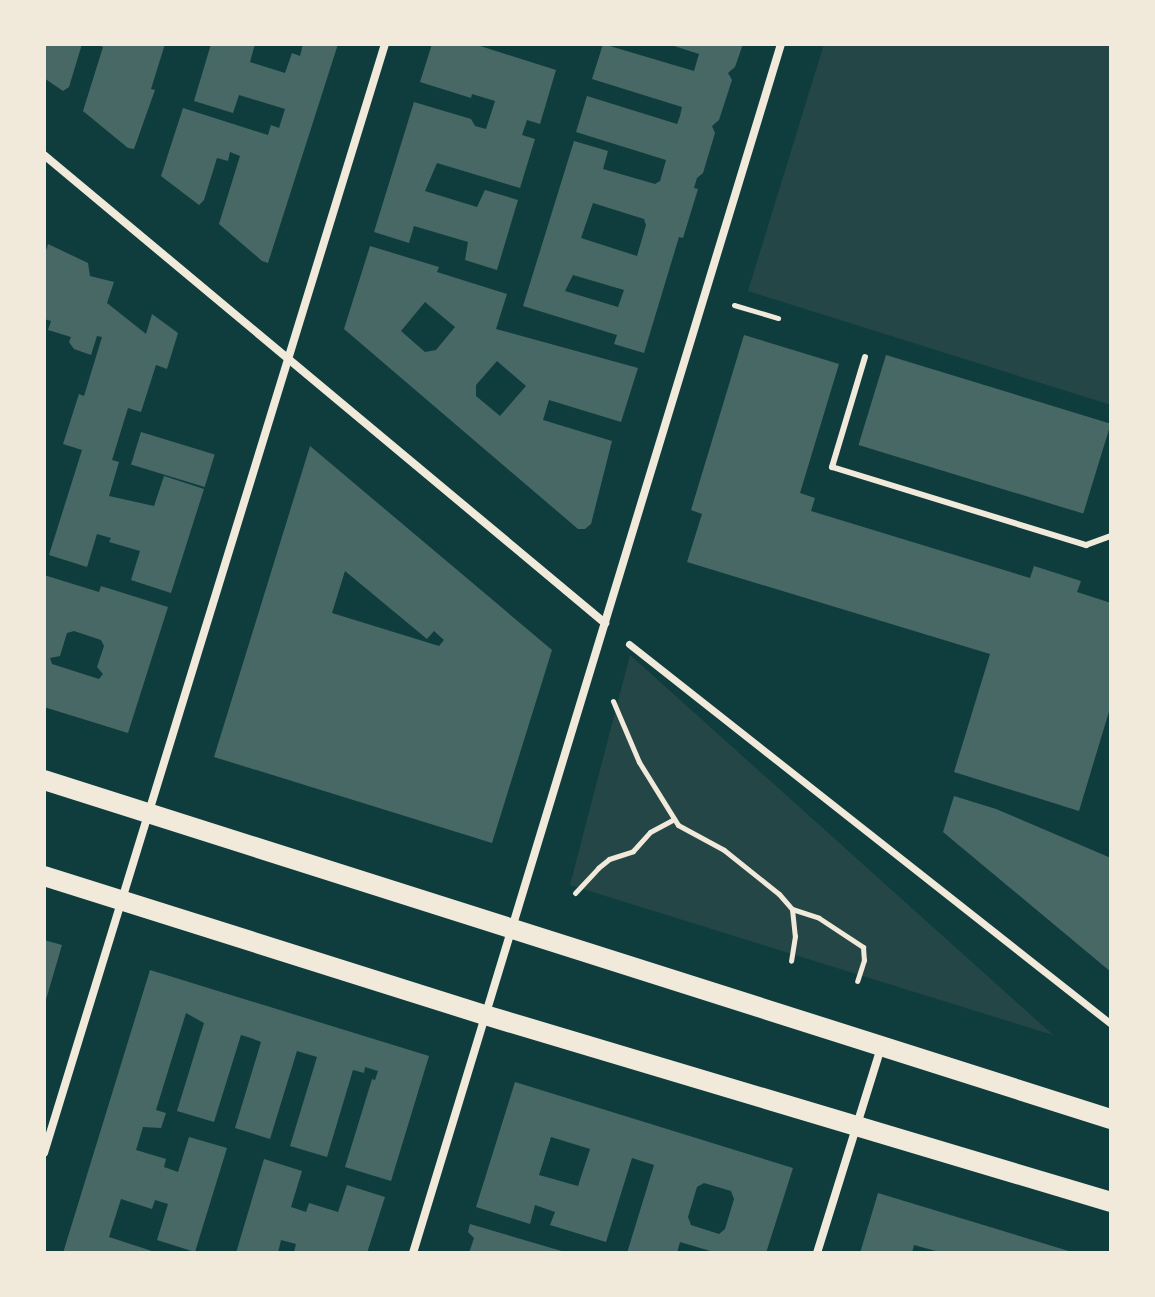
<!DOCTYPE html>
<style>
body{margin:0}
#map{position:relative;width:1155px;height:1297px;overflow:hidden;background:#0f3d3e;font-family:"Source Sans 3",sans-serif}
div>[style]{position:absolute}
.green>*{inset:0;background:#244646}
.building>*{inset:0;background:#486865;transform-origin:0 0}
.path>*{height:5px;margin:-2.5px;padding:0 2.5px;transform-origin:2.5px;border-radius:2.5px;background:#f1e9da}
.service>*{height:6px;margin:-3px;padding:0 3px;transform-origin:3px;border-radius:3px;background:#f1e9da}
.pedestrian>*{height:7px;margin:-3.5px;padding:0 3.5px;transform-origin:3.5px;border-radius:3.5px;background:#f1e9da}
.minor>*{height:8px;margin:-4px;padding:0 4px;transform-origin:4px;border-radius:4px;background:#f1e9da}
.primary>*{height:20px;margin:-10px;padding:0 10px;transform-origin:10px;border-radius:10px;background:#f1e9da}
span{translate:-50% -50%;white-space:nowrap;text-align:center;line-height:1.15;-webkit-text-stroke:8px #f1e9da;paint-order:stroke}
.frame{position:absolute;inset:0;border:46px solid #f1e9da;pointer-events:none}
</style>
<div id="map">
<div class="green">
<i style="clip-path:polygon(824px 44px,1111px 44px,1111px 405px,748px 291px)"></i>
<i style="clip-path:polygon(630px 655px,1053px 1035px,570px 885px)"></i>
</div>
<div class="building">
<i style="clip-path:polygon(44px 44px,82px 44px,69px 87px,63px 91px,44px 78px)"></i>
<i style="clip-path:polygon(96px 44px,165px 44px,151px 89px,155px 90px,134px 149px,128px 148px,83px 111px,103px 47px)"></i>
<i style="clip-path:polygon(211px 44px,255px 44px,250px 62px,285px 73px,292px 53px,300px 56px,303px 44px,338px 44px,268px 263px,262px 261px,219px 224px,240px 156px,230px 152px,228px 161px,217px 158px,204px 200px,199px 205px,161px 176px,183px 108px,268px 135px,271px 125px,279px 128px,285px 109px,239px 95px,233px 113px,194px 101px)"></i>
<i style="clip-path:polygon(432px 44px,474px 44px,556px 70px,540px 124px,527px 120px,522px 135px,535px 139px,520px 188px,437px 163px,425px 191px,477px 207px,485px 190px,518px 200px,497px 270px,465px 260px,468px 242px,414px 226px,409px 243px,374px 232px,414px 102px,471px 119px,475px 126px,486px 129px,495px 101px,472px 94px,471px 98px,420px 82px)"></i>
<i style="clip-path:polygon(evenodd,603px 44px,694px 71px,699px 54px,668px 44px,743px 44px,735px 67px,728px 73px,732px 80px,719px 120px,712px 126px,715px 133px,703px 173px,697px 178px,694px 188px,698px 189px,683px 238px,679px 237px,644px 353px,614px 344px,617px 335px,523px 306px,574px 141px,608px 151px,603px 169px,655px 184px,660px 181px,666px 160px,576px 132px,587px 96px,677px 124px,680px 116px,682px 107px,592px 79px,603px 44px,593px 203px,644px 219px,646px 225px,637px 256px,581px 238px,593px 203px,603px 44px,573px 275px,624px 290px,618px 307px,565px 291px,573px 275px)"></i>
<i style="clip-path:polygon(48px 244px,88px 263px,90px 276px,114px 282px,107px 303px,146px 334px,152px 314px,178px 333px,167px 369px,156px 365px,141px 412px,128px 408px,112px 460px,119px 462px,109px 496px,154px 506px,164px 476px,204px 489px,171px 593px,131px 580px,140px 551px,109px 542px,111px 538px,97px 534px,87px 567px,49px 555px,82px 450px,63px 444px,79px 394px,84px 396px,102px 337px,97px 336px,91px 355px,74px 349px,69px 342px,71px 337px,48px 330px,51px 321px,44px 319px,44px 257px)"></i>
<i style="clip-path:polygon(evenodd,370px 246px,439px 267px,437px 272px,507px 294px,496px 329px,638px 368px,621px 422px,549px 400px,543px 420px,612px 441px,591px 524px,585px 529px,578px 529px,344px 329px,370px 246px,425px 302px,455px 327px,436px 350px,425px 352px,401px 331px,425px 302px,370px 246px,497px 361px,526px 386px,500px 416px,476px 396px,476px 385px,497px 361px)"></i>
<i style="clip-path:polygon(744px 335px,839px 364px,800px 493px,815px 498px,811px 511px,1030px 578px,1034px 566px,1081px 581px,1077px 592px,1111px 603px,1111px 705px,1079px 811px,954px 772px,990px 654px,687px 562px,702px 514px,691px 510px)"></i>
<i style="left:886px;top:355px;width:235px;height:94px;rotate:17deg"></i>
<i style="left:141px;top:432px;width:77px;height:34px;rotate:17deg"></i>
<i style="clip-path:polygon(evenodd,310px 446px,552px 650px,492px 843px,214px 757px,310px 446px,345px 571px,427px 639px,434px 631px,444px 640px,439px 646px,332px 613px,345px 571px)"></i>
<i style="clip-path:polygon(evenodd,44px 575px,99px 592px,101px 586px,168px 607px,128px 733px,44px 707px,44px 575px,74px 631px,101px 640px,104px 646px,97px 667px,103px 674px,99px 679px,52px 664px,50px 658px,60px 656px,67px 633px,74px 631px)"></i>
<i style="clip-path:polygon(954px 796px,996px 809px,1111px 858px,1111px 972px,943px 832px)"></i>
<i style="clip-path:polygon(44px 940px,62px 945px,45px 1003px,44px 1003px)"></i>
<i style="clip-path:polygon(150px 970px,429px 1056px,391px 1181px,345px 1167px,372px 1079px,375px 1080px,378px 1071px,365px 1067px,364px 1073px,353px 1070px,327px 1157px,290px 1146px,317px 1057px,297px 1051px,270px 1139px,235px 1128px,261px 1042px,251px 1038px,241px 1035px,214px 1122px,177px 1111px,204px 1023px,186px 1013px,156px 1110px,166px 1113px,161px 1128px,143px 1127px,136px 1150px,166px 1159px,164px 1167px,178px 1172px,189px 1137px,227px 1148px,195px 1252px,157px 1240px,168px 1204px,155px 1200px,152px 1209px,121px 1199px,109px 1237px,158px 1253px,63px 1253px)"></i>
<i style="clip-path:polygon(evenodd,515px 1082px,793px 1168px,766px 1253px,717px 1253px,680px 1242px,677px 1253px,627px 1253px,654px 1165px,632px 1158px,606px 1242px,550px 1225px,555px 1212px,535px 1205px,530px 1224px,476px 1207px,515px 1082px,551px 1137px,590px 1149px,578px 1186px,539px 1175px,551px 1137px,515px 1082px,704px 1183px,731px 1191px,734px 1199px,725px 1229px,719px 1234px,691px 1225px,688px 1217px,697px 1187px,704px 1183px)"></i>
<i style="clip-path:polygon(264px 1159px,302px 1171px,291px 1207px,306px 1212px,309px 1203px,338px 1212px,347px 1185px,385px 1197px,367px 1253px,298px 1253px,294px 1252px,296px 1244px,281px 1240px,278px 1253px,236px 1253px)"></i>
<i style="clip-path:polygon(878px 1193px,1072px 1252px,1072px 1253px,943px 1253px,914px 1245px,912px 1253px,860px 1253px)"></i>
<i style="clip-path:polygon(470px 1224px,565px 1252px,564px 1253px,469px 1253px,474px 1238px,468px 1232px)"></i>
</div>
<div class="path">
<i style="left:734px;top:305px;width:46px;rotate:16.5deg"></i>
<i style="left:613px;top:701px;width:66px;rotate:66.9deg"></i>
<i style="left:639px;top:762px;width:74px;rotate:58.2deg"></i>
<i style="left:678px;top:825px;width:52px;rotate:28.5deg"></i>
<i style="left:724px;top:850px;width:70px;rotate:38.7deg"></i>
<i style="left:779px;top:894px;width:20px;rotate:49deg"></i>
<i style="left:792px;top:909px;width:27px;rotate:84deg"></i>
<i style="left:795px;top:936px;width:25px;rotate:99deg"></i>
<i style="left:575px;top:893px;width:34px;rotate:-47deg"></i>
<i style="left:598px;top:868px;width:14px;rotate:-39deg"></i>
<i style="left:609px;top:859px;width:25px;rotate:-18deg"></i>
<i style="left:633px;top:851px;width:25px;rotate:-48deg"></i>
<i style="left:650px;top:832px;width:27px;rotate:-28deg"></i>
<i style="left:792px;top:909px;width:28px;rotate:18deg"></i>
<i style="left:819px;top:918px;width:53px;rotate:33.4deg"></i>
<i style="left:863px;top:947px;width:13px;rotate:86deg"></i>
<i style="left:864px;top:960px;width:22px;rotate:108deg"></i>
</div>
<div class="service">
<i style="left:865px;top:357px;width:115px;rotate:106.7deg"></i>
<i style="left:832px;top:467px;width:266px;rotate:17.1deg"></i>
<i style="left:1086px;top:545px;width:27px;rotate:-20deg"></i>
</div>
<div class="pedestrian">
<i style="left:629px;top:644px;width:614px;rotate:38.25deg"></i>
</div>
<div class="minor">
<i style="left:44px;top:155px;width:731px;rotate:39.84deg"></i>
<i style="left:44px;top:1153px;width:1160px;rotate:-72.91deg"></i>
<i style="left:413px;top:1253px;width:1264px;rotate:-73.07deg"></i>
<i style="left:817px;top:1253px;width:215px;rotate:-72.7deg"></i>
</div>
<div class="primary">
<i style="left:44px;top:780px;width:1120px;rotate:17.63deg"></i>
<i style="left:44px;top:876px;width:462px;rotate:17.5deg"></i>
<i style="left:485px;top:1015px;width:653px;rotate:16.63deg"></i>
</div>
<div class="frame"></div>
</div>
